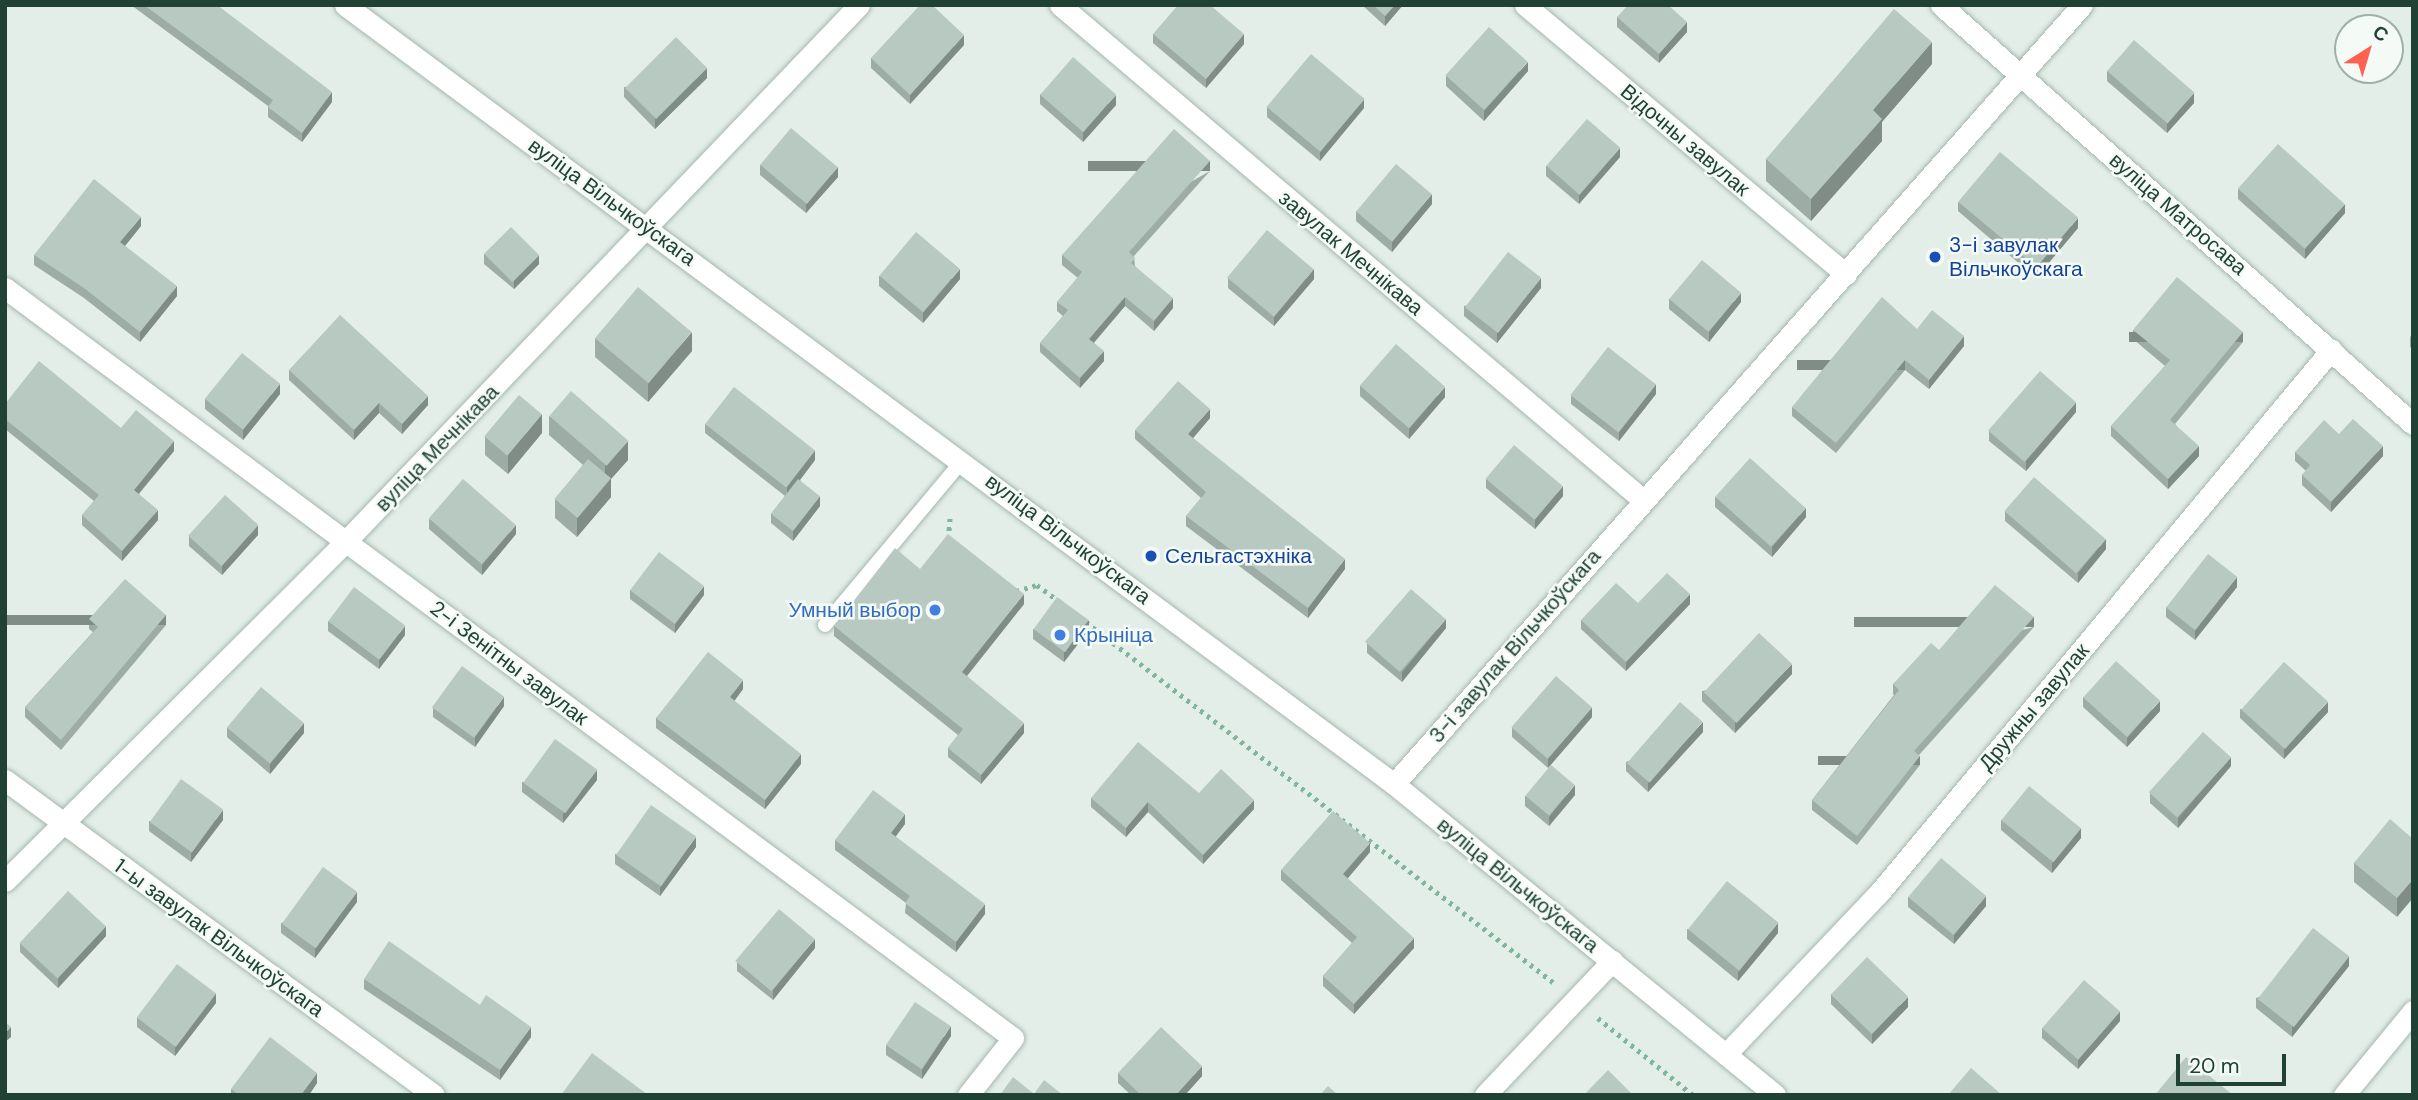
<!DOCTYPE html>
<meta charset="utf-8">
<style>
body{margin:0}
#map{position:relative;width:2418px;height:1100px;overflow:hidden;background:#e2eee7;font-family:"DM Sans",sans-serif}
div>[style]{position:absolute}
.path>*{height:4.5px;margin-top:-2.25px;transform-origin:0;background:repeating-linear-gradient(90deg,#7fb69d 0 3.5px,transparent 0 8.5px)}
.roads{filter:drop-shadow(0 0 2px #a4b7ae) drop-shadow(0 0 2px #a4b7ae)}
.lane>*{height:14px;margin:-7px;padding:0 7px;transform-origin:7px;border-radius:7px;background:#fff}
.street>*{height:21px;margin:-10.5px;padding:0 10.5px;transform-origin:10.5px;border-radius:10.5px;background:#fff}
.secondary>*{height:21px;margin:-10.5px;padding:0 10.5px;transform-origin:10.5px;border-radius:10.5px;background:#fff}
.wall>*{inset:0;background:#9dada5}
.shaded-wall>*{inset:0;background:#808d86;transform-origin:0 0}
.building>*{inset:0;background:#b7c9c0;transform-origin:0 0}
.dots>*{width:19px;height:19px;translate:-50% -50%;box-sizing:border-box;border:4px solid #f4faf6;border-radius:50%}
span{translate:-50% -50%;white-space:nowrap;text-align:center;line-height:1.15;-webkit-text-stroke:5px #f4faf6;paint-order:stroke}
.street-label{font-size:21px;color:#204234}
.transit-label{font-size:21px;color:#164399}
.left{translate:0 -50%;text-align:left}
.shop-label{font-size:21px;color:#366cbe}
.right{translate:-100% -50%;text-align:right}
.frame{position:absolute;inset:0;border:7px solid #204234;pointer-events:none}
.north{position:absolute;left:2334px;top:14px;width:70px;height:70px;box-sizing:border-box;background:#f4faf6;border:2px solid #9fb0a8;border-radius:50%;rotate:37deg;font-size:19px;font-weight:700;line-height:28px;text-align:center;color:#204234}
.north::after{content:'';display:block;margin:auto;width:24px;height:32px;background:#ff6150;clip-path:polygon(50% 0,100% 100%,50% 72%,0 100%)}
.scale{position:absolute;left:2176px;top:1054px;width:110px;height:32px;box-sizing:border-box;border:4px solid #204234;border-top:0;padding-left:9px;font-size:21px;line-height:24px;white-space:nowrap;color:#204234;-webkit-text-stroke:5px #f4faf6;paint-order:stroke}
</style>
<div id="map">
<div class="path">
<i style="left:948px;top:539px;width:21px;rotate:-85deg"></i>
<i style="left:1016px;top:591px;width:22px;rotate:-16deg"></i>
<i style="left:1037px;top:585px;width:29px;rotate:36deg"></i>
<i style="left:1086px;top:622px;width:590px;rotate:37.63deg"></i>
<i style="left:1598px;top:1018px;width:122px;rotate:39deg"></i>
</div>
<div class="roads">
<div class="lane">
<i style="left:825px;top:625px;width:215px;rotate:-50.1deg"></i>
</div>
<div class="street">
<i style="left:1060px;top:5px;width:765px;rotate:40.33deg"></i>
<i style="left:1525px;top:5px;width:419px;rotate:40deg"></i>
<i style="left:1941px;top:5px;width:631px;rotate:41.6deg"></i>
<i style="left:5px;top:288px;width:1256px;rotate:36.65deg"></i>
<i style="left:1013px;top:1038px;width:73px;rotate:128.3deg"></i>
<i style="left:5px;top:780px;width:532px;rotate:36.29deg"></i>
<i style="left:5px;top:881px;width:482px;rotate:-44.9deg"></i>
<i style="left:346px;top:541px;width:742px;rotate:-46.26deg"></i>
<i style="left:1726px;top:1054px;width:222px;rotate:-46.5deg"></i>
<i style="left:1879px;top:893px;width:707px;rotate:-50.23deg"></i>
<i style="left:1485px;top:1095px;width:185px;rotate:-46.5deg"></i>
<i style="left:2344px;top:1095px;width:109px;rotate:-50.6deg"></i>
</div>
<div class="secondary">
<i style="left:345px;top:5px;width:1307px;rotate:36.6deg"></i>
<i style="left:1394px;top:784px;width:492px;rotate:39.2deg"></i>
<i style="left:1394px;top:784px;width:1039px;rotate:-48.55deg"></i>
</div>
</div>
<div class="wall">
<i style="clip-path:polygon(131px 5px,217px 5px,332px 102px,302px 142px,268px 117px,268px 106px)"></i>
<i style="clip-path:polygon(1362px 5px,1403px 5px,1385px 26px)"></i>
<i style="clip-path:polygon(1617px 17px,1687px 32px,1659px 63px,1617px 27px)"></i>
<i style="clip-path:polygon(1153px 34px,1244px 44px,1206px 88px,1153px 43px)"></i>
<i style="clip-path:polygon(964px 45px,910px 104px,871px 68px,871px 58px)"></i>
<i style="clip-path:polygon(1932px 64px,1882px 122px,1882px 141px,1811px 221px,1766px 181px,1766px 159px)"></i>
<i style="clip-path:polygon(1528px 71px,1484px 121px,1446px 86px,1446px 76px)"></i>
<i style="clip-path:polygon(2107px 71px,2194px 103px,2167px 133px,2107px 81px)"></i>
<i style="clip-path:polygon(707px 78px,655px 129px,624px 97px,624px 87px)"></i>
<i style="clip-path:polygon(1040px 94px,1116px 105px,1083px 142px,1040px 104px)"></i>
<i style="clip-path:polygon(1267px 107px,1364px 108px,1320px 161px,1267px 117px)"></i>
<i style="clip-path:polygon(1620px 157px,1579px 204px,1546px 176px,1546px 166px)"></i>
<i style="clip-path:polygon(760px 165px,838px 177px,806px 213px,760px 175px)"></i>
<i style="clip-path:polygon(1210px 171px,1134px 256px,1135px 266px,1173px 308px,1154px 331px,1125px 306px,1094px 343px,1104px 361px,1080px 388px,1040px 352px,1040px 343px,1063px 316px,1057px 311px,1057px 302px,1078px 278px,1062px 265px,1062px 255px)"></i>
<i style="clip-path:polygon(2238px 189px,2345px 213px,2305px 259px,2238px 199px)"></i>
<i style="clip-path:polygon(1958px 202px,2078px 228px,2036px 278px,1958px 211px)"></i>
<i style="clip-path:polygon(1432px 204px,1392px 252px,1356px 221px,1356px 211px)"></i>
<i style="clip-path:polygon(141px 226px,125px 246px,177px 296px,140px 342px,84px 298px,34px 265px,34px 255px)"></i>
<i style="clip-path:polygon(484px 254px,539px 264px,514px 289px,484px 264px)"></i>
<i style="clip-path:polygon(879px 276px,960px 279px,923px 323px,879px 286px)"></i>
<i style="clip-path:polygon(1228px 278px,1314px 279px,1274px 326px,1228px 288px)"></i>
<i style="clip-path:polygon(1541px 288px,1497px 343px,1464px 316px,1464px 306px)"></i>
<i style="clip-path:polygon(1669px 299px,1741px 302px,1709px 342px,1669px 309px)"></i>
<i style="clip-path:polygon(1917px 329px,1964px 346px,1929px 389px,1905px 370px,1836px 453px,1792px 416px,1792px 407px)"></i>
<i style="clip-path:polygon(2133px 330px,2243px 342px,2175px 424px,2199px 456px,2168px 489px,2111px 436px,2111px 426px,2165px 366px,2133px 339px)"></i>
<i style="clip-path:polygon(2413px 333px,2413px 349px,2410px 347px,2410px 337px)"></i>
<i style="clip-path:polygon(595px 338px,692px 351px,648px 402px,595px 357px)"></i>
<i style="clip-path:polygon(289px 370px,428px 405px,402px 434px,379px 413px,354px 440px,289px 380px)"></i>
<i style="clip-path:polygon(1360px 386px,1445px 397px,1409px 439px,1360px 396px)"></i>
<i style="clip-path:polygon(280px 394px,243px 440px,205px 409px,205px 399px)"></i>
<i style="clip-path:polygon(1656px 394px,1619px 441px,1571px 404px,1571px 395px)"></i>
<i style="clip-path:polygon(5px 404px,121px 428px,174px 451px,139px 494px,158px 520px,122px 561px,82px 525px,82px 515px,94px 501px,5px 429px)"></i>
<i style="clip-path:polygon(2076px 412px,2026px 471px,1989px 441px,1989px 431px)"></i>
<i style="clip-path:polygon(549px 416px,628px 460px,611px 479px,611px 497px,577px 537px,555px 518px,555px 499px,583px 465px,549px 435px)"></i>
<i style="clip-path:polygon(1210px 418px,1193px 438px,1345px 569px,1308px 618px,1186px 526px,1186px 516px,1201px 498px,1135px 439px,1135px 430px)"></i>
<i style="clip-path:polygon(705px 424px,815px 460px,800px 480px,820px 506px,793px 541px,771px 523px,771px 514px,785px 496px,705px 433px)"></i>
<i style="clip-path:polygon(542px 433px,508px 474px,485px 455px,485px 437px)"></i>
<i style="clip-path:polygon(2339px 434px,2383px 456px,2331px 512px,2302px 485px,2302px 475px,2306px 471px,2295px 461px,2295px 452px)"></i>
<i style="clip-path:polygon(1486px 479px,1563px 496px,1535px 529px,1486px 488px)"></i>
<i style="clip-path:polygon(1715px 497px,1806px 517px,1772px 557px,1715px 507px)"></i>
<i style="clip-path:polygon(2005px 511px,2106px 549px,2078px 583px,2005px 521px)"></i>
<i style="clip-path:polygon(429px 519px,516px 534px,482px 575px,429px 529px)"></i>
<i style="clip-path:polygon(258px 535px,222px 575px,189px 546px,189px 536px)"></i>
<i style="clip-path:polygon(2237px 587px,2195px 640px,2166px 617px,2166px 607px)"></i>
<i style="clip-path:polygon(630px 590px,704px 595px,675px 633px,630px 599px)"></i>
<i style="clip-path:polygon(2413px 594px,2413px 607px,2411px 606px,2411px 596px)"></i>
<i style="clip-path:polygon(1638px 603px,1690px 604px,1626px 671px,1581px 629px,1581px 620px)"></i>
<i style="clip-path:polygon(1024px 604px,967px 676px,1024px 733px,981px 784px,948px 757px,948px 748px,958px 735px,834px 636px,834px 626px)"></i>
<i style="clip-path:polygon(89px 619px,166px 625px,61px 750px,25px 717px,25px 707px,93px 632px,89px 629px)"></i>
<i style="clip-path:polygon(328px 621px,405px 635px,379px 669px,328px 631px)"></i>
<i style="clip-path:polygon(2034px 627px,1919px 755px,1920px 765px,1857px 845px,1812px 810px,1812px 800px,1894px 695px,1893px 694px,1893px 684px,1939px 650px)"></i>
<i style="clip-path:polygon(1446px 628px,1402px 682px,1367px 653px,1367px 643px)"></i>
<i style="clip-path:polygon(1033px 629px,1089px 630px,1064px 662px,1033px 639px)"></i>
<i style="clip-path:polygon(1792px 674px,1735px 733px,1702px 701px,1702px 691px)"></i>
<i style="clip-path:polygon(743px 689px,734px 701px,801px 764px,765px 809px,656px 728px,656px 718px)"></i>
<i style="clip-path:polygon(2083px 697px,2160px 711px,2127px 747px,2083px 707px)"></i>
<i style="clip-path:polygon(504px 706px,475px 747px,433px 717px,433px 708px)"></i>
<i style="clip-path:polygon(2240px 709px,2328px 712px,2284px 759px,2240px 718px)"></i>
<i style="clip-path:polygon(1592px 717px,1548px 768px,1512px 737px,1512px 728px)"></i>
<i style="clip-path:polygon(227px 728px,304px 733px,270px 774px,227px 737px)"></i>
<i style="clip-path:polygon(1703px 732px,1648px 792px,1626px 771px,1626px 762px)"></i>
<i style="clip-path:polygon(2231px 766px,2178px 828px,2150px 803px,2150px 793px)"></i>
<i style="clip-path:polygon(597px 780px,563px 823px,522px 792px,522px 782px)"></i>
<i style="clip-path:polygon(1199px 793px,1254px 809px,1203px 864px,1148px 812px,1126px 837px,1091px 807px,1091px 798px)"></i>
<i style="clip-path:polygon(1575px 795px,1549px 826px,1525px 806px,1525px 796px)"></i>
<i style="clip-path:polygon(223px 820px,191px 862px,149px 831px,149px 821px)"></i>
<i style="clip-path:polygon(2001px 820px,2081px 838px,2052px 873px,2001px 830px)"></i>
<i style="clip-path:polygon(905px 824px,895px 836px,985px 914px,956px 952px,905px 913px,906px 903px,835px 850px,835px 840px)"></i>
<i style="clip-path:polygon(2413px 839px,2397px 917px,2354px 882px,2354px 863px)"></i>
<i style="clip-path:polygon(696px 847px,660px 896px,615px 864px,615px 854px)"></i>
<i style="clip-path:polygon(1370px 852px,1347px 878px,1414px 948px,1354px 1014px,1323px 986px,1323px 976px,1352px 943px,1281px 880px,1281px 870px)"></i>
<i style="clip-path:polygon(1908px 897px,1986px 906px,1954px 944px,1908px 907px)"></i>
<i style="clip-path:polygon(357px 902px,315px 958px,281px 933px,281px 923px)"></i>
<i style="clip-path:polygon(1687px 929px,1778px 933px,1738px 981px,1687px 939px)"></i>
<i style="clip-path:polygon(106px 936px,58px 988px,20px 952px,20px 943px)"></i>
<i style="clip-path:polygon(815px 948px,773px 1000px,737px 971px,737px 962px)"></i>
<i style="clip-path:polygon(2349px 966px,2292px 1037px,2256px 1008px,2256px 998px)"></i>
<i style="clip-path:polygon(364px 979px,480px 1005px,531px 1037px,500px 1080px,364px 989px)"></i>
<i style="clip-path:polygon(1831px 994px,1908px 1007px,1872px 1044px,1831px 1004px)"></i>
<i style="clip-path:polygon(216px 1003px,175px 1056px,137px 1027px,137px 1018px)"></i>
<i style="clip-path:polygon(2120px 1021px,2078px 1069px,2042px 1038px,2042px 1028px)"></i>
<i style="clip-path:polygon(951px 1036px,922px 1079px,886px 1055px,886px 1045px)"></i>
<i style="clip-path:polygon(1118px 1073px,1202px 1076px,1185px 1095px,1131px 1095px,1118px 1083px)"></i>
<i style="clip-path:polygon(317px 1083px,309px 1095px,231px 1095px,231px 1089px)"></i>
</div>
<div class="shaded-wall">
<i style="clip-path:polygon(1395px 5px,1403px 5px,1385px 26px,1385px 16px)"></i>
<i style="clip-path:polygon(1687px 22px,1687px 32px,1659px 63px,1659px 54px)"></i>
<i style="clip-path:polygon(1244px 34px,1244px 44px,1206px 88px,1206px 79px)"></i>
<i style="clip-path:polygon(964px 35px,964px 45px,910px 104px,910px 95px)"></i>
<i style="clip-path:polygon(1932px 42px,1932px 64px,1882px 122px,1882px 141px,1811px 221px,1811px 199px,1873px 110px)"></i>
<i style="clip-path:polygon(1528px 62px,1528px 71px,1484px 121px,1484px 111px)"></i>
<i style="clip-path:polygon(707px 68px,707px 78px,655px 129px,655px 119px)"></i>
<i style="clip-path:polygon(332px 92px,332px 102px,302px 142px,302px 133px)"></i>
<i style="clip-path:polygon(2194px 93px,2194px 103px,2167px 133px,2167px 124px)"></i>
<i style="clip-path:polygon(1116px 95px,1116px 105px,1083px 142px,1083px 132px)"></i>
<i style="clip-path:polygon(1364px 99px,1364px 108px,1320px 161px,1320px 152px)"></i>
<i style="clip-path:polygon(1620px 148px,1620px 157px,1579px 204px,1579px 195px)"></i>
<i style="left:1210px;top:161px;width:10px;height:122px;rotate:90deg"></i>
<i style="clip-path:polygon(838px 167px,838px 177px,806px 213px,806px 204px)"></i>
<i style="clip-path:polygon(1432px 194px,1432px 204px,1392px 252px,1392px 242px)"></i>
<i style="clip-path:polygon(2345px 204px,2345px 213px,2305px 259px,2305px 249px)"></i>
<i style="clip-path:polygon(141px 217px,141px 226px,120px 252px,120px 242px)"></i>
<i style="clip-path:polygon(2078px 218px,2078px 228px,2036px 278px,2036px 268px)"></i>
<i style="clip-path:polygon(539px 255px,539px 264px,514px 289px,514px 280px)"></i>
<i style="clip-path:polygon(960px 269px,960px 279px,923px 323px,923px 313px)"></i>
<i style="clip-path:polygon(1314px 269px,1314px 279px,1274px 326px,1274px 317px)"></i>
<i style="clip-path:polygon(1541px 278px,1541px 288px,1497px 343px,1497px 333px)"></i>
<i style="clip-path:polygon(177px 286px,177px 296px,140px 342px,140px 332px)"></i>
<i style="clip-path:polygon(1741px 293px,1741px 302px,1709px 342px,1709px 332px)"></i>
<i style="clip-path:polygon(1125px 297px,1125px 306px,1089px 348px,1089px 339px)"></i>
<i style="clip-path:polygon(1173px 298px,1173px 308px,1154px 331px,1154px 321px)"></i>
<i style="clip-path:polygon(692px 332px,692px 351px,648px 402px,648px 383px)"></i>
<i style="left:2243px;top:332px;width:10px;height:114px;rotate:90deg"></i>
<i style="clip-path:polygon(1964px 336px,1964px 346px,1929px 389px,1929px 380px)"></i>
<i style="clip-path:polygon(1104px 351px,1104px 361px,1080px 388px,1080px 378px)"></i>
<i style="left:1905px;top:360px;width:10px;height:108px;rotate:90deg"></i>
<i style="clip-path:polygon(280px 384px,280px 394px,243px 440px,243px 430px)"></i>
<i style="clip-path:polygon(1656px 384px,1656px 394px,1619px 441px,1619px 432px)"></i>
<i style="clip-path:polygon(1445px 387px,1445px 397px,1409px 439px,1409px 429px)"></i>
<i style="clip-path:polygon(428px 396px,428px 405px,402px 434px,402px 424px)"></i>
<i style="clip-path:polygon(2076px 402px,2076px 412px,2026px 471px,2026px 461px)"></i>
<i style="clip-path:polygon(379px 403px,379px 413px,354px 440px,354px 430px)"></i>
<i style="clip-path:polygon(1210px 409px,1210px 418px,1188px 444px,1188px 434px)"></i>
<i style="clip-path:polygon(542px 414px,542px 433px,508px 474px,508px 455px)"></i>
<i style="clip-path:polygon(174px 441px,174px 451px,134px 499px,134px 490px)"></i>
<i style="clip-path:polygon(628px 441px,628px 460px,611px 479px,611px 497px,577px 537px,577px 518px,605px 485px,605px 466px)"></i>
<i style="clip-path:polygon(2199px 446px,2199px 456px,2168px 489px,2168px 479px)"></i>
<i style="clip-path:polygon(2383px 446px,2383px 456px,2331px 512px,2331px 502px)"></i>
<i style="clip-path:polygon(815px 450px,815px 460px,787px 497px,787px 487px)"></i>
<i style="clip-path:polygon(1563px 486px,1563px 496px,1535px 529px,1535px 519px)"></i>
<i style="clip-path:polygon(820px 496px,820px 506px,793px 541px,793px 531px)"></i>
<i style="clip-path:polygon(1806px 508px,1806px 517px,1772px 557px,1772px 547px)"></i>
<i style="clip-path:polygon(158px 510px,158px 520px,122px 561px,122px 551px)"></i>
<i style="clip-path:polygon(258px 525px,258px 535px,222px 575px,222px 566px)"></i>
<i style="clip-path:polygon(516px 525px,516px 534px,482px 575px,482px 565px)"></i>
<i style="clip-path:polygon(2106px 539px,2106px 549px,2078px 583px,2078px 573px)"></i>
<i style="clip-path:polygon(1345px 559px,1345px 569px,1308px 618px,1308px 608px)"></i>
<i style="clip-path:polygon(2237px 577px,2237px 587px,2195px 640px,2195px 630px)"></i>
<i style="clip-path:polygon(704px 586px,704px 595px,675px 633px,675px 624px)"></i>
<i style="clip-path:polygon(1024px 594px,1024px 604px,962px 682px,962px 672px)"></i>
<i style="clip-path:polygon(1690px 594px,1690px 604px,1626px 671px,1626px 662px)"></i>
<i style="left:166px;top:615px;width:10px;height:163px;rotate:90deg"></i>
<i style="left:2034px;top:617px;width:10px;height:180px;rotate:90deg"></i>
<i style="clip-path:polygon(1446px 619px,1446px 628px,1402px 682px,1402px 672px)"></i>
<i style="clip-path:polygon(1089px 620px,1089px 630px,1064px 662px,1064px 652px)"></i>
<i style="clip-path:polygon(405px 626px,405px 635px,379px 669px,379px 660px)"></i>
<i style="clip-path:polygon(1792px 664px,1792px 674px,1735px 733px,1735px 723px)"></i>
<i style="clip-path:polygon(743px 680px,743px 689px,730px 707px,730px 697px)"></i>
<i style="clip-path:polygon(504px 697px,504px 706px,475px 747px,475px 737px)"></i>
<i style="clip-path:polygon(2160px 701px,2160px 711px,2127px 747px,2127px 738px)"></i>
<i style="clip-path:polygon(2328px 702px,2328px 712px,2284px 759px,2284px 749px)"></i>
<i style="clip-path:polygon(1592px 707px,1592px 717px,1548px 768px,1548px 759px)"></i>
<i style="clip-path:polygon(1703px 722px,1703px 732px,1648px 792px,1648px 782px)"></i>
<i style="clip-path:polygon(304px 723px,304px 733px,270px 774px,270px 764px)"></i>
<i style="clip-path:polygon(1024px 723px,1024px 733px,981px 784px,981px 775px)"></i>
<i style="clip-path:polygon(801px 754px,801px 764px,765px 809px,765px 800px)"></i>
<i style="left:1920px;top:756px;width:9px;height:102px;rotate:90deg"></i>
<i style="clip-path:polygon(2231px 757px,2231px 766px,2178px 828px,2178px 818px)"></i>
<i style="clip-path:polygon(597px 770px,597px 780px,563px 823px,563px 814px)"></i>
<i style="clip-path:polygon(1575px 785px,1575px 795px,1549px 826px,1549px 817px)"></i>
<i style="clip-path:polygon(1254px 800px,1254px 809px,1203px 864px,1203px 855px)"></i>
<i style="clip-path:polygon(1148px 802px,1148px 812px,1126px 837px,1126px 828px)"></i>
<i style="clip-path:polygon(223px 810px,223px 820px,191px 862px,191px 853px)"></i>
<i style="clip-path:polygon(905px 814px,905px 824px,891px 843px,891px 833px)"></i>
<i style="clip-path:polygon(2081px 828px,2081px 838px,2052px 873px,2052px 863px)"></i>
<i style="clip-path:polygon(696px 837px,696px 847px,660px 896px,660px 887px)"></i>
<i style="clip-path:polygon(1370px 843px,1370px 852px,1343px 884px,1343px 874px)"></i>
<i style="clip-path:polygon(2413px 879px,2413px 898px,2397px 917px,2397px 898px)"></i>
<i style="clip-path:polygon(357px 892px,357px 902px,315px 958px,315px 948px)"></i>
<i style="clip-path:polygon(1986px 896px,1986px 906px,1954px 944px,1954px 935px)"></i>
<i style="clip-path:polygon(985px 904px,985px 914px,956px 952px,956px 942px)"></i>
<i style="clip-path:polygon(1778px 923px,1778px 933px,1738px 981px,1738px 972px)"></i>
<i style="clip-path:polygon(106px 926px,106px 936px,58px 988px,58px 978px)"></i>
<i style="clip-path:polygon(1414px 938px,1414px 948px,1354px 1014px,1354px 1004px)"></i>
<i style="clip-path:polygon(815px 939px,815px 948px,773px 1000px,773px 990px)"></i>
<i style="clip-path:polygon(2349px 956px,2349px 966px,2292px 1037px,2292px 1027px)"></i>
<i style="clip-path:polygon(216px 993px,216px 1003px,175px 1056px,175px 1046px)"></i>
<i style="clip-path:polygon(1908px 997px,1908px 1007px,1872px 1044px,1872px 1034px)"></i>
<i style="clip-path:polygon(2120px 1011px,2120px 1021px,2078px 1069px,2078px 1059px)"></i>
<i style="clip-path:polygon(951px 1026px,951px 1036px,922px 1079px,922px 1070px)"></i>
<i style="clip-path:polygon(11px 1027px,11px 1037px,5px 1042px,5px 1033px)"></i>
<i style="clip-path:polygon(531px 1027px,531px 1037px,500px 1080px,500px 1070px)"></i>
<i style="clip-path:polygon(1202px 1066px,1202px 1076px,1185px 1095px,1176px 1095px)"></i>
<i style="clip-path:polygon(317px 1073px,317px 1083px,309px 1095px,301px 1095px)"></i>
</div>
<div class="building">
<i style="clip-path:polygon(144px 5px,217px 5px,332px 92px,302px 133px,268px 107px,273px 100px)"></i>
<i style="clip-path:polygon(920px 5px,932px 5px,964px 35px,910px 95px,871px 58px)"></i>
<i style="clip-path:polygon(1178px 5px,1210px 5px,1244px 34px,1206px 79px,1153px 34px)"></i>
<i style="clip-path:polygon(1373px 5px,1395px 5px,1385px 16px)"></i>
<i style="clip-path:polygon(1628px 5px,1668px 5px,1687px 22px,1659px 54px,1617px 17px)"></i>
<i style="clip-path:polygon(1894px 9px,1932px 42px,1873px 110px,1882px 119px,1811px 199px,1766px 159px)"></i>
<i style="left:1489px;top:27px;width:52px;height:65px;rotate:42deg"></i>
<i style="left:676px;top:37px;width:44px;height:72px;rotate:45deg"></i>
<i style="left:2134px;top:40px;width:80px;height:41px;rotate:41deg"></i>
<i style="left:1311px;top:54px;width:70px;height:69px;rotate:40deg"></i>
<i style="left:1073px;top:57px;width:57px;height:50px;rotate:41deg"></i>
<i style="left:1587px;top:119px;width:44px;height:62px;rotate:41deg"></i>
<i style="left:791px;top:128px;width:61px;height:48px;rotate:40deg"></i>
<i style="clip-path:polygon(1174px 129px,1210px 161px,1129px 252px,1135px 258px,1131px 263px,1173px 298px,1154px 321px,1125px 297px,1089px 339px,1104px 351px,1080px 378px,1040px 343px,1068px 310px,1057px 302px,1082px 272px,1062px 255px)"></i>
<i style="left:2278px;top:144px;width:90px;height:60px;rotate:42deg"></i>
<i style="left:2000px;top:152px;width:102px;height:65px;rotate:40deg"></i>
<i style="left:1396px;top:164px;width:47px;height:62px;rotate:40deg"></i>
<i style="clip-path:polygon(94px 179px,141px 217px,120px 242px,177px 286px,140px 332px,84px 288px,34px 255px)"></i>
<i style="left:511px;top:227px;width:40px;height:38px;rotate:45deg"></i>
<i style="left:1267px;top:230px;width:61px;height:62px;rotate:40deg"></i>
<i style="left:916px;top:232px;width:57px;height:57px;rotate:40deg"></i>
<i style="left:1508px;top:252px;width:42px;height:70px;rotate:38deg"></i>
<i style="left:1702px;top:260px;width:51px;height:51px;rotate:40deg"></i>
<i style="clip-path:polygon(2177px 277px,2243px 332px,2170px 420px,2199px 446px,2168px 479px,2111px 426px,2170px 360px,2133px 330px)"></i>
<i style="left:638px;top:287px;width:70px;height:67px;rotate:40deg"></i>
<i style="clip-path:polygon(1882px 297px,1917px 329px,1932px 310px,1964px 336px,1929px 380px,1905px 360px,1836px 443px,1792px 407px)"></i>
<i style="clip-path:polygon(340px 315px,428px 396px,402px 424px,379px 403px,354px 430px,289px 370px)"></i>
<i style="left:1396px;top:344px;width:65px;height:55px;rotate:41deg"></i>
<i style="left:1608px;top:347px;width:61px;height:61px;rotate:38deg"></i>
<i style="left:242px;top:353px;width:49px;height:59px;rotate:39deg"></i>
<i style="clip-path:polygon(39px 361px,121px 428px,136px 410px,174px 441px,134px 490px,158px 510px,122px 551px,82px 515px,99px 495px,5px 419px,5px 404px)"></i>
<i style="left:2040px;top:371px;width:48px;height:79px;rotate:41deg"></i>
<i style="clip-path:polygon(1178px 381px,1210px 409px,1188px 434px,1345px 559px,1308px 608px,1186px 516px,1206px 492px,1135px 430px)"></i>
<i style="left:734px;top:387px;width:103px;height:47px;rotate:38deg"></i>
<i style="left:571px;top:391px;width:76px;height:33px;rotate:41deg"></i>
<i style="left:519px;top:395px;width:30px;height:54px;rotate:40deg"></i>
<i style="clip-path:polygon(2353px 419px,2383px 446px,2331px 502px,2302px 475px,2310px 465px,2295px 452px,2324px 420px,2339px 434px)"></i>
<i style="left:1514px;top:445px;width:64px;height:44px;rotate:40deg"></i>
<i style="left:1750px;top:458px;width:75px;height:52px;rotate:42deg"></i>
<i style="left:588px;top:459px;width:30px;height:52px;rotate:40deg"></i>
<i style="left:2034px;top:477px;width:95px;height:45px;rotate:41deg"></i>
<i style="left:463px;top:479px;width:70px;height:52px;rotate:41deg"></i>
<i style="left:798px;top:479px;width:28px;height:44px;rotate:38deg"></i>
<i style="left:225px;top:495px;width:45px;height:55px;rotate:42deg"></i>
<i style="clip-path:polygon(948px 534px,1024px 594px,962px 672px,1024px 723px,981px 775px,948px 748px,963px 729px,834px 626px,895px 548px,920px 569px)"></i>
<i style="left:659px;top:552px;width:56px;height:48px;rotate:37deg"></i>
<i style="left:2208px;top:554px;width:37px;height:68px;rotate:38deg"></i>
<i style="clip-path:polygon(1667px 573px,1690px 594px,1626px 662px,1581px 620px,1616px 583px,1638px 603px)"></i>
<i style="clip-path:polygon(125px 579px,166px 615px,61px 740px,25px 707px,98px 627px,89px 619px)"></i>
<i style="clip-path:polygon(1995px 585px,2034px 617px,1914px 751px,1920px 756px,1857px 836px,1812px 800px,1899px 690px,1893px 684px,1931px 643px,1939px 650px)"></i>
<i style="left:354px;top:587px;width:64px;height:43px;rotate:37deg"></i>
<i style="left:1411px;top:589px;width:46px;height:70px;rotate:41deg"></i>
<i style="left:1057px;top:597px;width:39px;height:40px;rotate:36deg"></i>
<i style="left:1759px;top:633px;width:45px;height:81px;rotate:43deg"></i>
<i style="clip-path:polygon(708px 652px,743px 680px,730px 697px,801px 754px,765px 800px,656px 718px)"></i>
<i style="left:2116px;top:661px;width:59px;height:49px;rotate:42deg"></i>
<i style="left:2284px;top:662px;width:59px;height:64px;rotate:42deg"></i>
<i style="left:462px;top:666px;width:52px;height:51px;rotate:36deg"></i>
<i style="left:1556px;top:676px;width:48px;height:68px;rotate:41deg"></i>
<i style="left:261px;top:687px;width:56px;height:53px;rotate:40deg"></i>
<i style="left:1680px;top:702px;width:30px;height:81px;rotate:41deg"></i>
<i style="left:2203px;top:732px;width:38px;height:81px;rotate:42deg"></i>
<i style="left:555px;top:739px;width:52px;height:54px;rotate:36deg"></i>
<i style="clip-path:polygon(1138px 742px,1199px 793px,1221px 769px,1254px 800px,1203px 855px,1148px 802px,1126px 828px,1091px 798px)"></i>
<i style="left:1551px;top:765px;width:31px;height:40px;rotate:40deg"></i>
<i style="left:181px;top:779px;width:52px;height:53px;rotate:36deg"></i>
<i style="left:2029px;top:786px;width:67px;height:44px;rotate:39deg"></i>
<i style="clip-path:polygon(873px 790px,905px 814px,891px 833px,985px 904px,956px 942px,905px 903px,910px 896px,835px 840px)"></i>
<i style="left:651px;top:805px;width:55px;height:61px;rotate:35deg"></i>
<i style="clip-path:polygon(1333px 811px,1370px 843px,1343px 874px,1414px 938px,1354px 1004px,1323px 976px,1357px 937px,1281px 870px)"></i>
<i style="clip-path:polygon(2390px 819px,2413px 839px,2413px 879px,2397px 898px,2354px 863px)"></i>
<i style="left:1941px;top:858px;width:59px;height:51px;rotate:40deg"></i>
<i style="left:323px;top:867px;width:42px;height:70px;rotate:36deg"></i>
<i style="left:1727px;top:881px;width:66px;height:62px;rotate:39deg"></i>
<i style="left:68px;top:891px;width:52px;height:71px;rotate:43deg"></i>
<i style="left:779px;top:909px;width:47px;height:68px;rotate:40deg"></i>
<i style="left:2313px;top:928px;width:46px;height:90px;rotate:38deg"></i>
<i style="clip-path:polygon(389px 941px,480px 1005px,486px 995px,531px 1027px,500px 1070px,364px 979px)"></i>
<i style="left:1867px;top:957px;width:57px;height:52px;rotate:44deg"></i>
<i style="left:177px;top:964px;width:49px;height:67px;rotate:37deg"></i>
<i style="left:2084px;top:980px;width:48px;height:64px;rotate:41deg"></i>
<i style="left:915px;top:1002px;width:43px;height:52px;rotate:34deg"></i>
<i style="clip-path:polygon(5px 1022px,11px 1027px,5px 1033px)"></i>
<i style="clip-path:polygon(1161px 1027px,1202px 1066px,1176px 1095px,1141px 1095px,1118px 1073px)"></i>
<i style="clip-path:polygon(270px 1037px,317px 1073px,301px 1095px,239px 1095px,231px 1089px)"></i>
<i style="clip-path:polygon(592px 1053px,648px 1095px,561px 1095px)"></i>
<i style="clip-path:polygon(2186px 1057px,2233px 1095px,2155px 1095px)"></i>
<i style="clip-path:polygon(1971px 1068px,2002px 1095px,1948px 1095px)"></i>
<i style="clip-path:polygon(1608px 1070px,1633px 1095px,1584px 1095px)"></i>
<i style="clip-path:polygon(1013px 1077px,1034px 1094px,1044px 1080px,1063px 1095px,1000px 1095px)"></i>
<i style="clip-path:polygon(1328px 1086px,1338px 1095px,1320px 1095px)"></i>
</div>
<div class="dots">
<i style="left:1935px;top:257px;background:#1a4fb4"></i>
<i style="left:1151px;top:556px;background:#1a4fb4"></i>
<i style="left:935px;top:610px;background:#3f7fe0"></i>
<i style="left:1060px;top:635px;background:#3f7fe0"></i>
</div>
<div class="street-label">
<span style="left:1685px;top:140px;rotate:40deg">Відочны завулак</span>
<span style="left:612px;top:202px;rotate:36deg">вуліца Вільчкоўскага</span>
<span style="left:2178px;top:214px;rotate:41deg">вуліца Матросава</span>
<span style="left:1351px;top:253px;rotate:40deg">завулак Мечнікава</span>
<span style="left:437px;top:448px;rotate:-46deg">вуліца Мечнікава</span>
<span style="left:1068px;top:539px;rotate:37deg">вуліца Вільчкоўскага</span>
<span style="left:1515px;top:646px;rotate:-49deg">3-і завулак Вільчкоўскага</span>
<span style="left:509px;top:663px;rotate:37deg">2-і Зенітны завулак</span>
<span style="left:2034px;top:707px;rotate:-50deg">Дружны завулак</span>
<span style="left:1518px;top:885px;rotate:39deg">вуліца Вільчкоўскага</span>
<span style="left:219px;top:938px;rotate:36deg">1-ы завулак Вільчкоўскага</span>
</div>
<div class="transit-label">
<span class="left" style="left:1949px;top:257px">3-і завулак<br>Вільчкоўскага</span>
<span class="left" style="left:1165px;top:556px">Сельгастэхніка</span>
</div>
<div class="shop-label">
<span class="right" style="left:921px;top:610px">Умный выбор</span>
<span class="left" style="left:1074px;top:635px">Крыніца</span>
</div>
<div class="frame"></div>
<div class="north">С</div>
<div class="scale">20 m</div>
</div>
